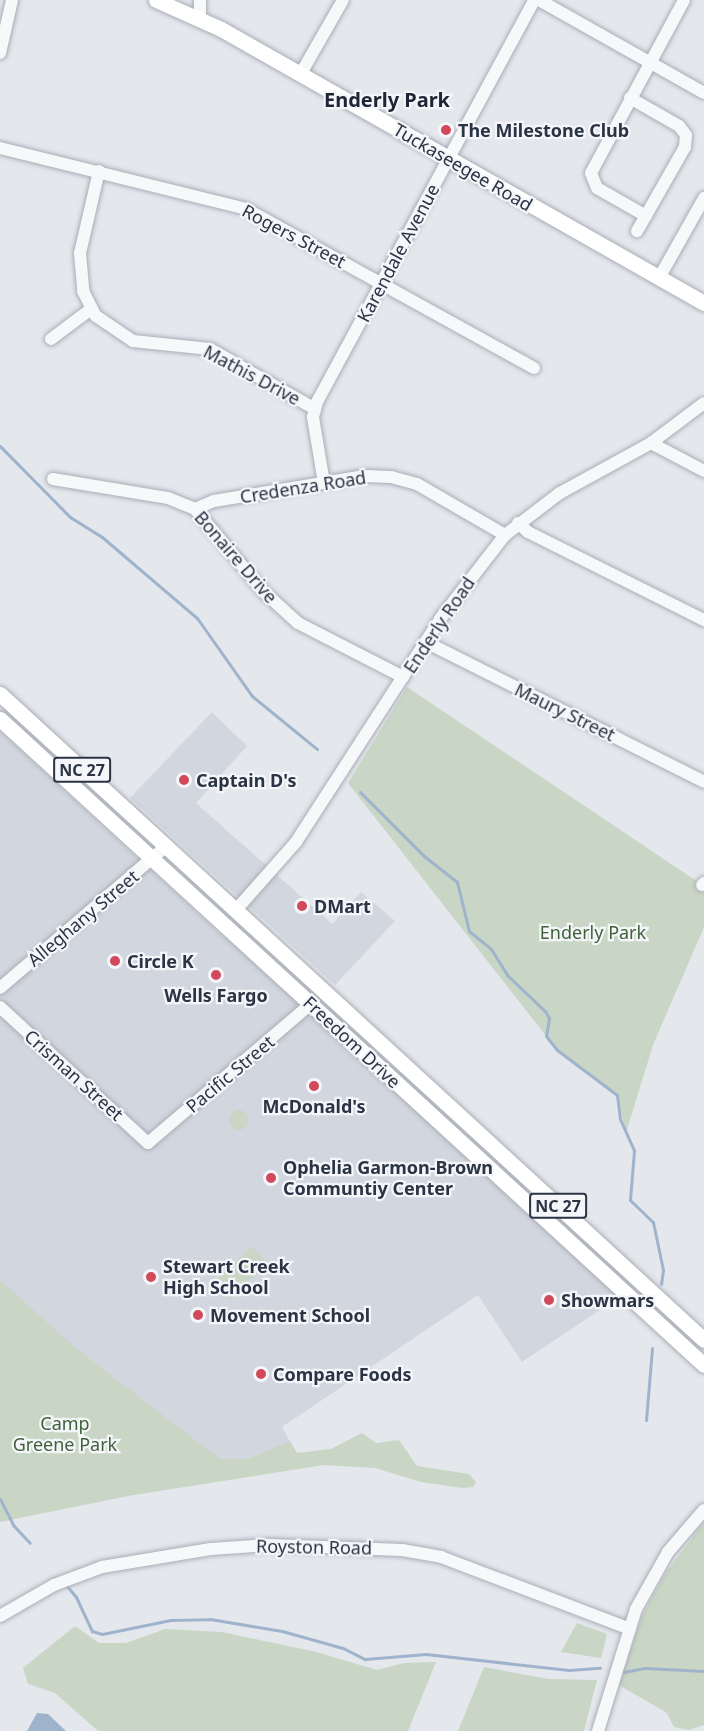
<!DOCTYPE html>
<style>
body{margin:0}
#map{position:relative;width:704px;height:1731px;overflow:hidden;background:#e4e7ec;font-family:"Noto Sans",sans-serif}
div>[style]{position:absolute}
.built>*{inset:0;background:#d2d6de}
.green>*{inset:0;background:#c9d6c5;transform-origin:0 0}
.round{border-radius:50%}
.water>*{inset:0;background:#9fb4cc}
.stream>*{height:3px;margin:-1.5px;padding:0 1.5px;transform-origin:1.5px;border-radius:1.5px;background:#9fb4cc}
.roads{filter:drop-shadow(0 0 2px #a9aeb7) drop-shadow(0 0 2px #a9aeb7)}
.minor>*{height:12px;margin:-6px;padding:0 6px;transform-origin:6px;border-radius:6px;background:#f7f8fa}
.major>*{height:15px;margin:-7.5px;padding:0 7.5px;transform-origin:7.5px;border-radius:7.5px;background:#fff}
.dots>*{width:16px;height:16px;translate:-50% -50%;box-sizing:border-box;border:3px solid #f4f6f9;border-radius:50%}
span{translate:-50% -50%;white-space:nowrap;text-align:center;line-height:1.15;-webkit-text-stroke:4.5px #f4f6f9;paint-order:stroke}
.shield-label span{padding:2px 4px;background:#f4f6f9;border:2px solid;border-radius:4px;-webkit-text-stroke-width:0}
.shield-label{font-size:16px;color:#2b3445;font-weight:700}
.poi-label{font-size:18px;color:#2b3445;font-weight:700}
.left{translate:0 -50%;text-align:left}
.street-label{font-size:18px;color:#2b3445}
.park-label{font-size:18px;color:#3f6138}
.neighbourhood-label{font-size:20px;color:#1d2536;font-weight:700}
</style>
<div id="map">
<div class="built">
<i style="clip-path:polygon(212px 712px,247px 746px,196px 803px,332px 924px,361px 892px,395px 921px,335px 985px,130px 798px)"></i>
<i style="clip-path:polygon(0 731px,144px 864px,0 985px)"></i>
<i style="clip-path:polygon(147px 866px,217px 931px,307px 1004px,621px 1296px,522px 1362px,478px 1295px,282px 1427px,299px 1458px,204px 1476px,0 1286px,0 990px)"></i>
</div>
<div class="green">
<i style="clip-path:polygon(407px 687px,704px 886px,704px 927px,653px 1045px,626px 1133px,617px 1095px,557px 1050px,348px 783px)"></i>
<i class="round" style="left:229px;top:1110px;width:20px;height:20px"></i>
<i style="left:251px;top:1246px;width:23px;height:53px;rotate:45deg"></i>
<i style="clip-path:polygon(0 1280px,78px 1350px,220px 1459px,248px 1459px,290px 1441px,297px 1453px,331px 1449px,362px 1433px,376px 1443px,399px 1440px,417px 1466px,469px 1474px,476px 1482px,473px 1487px,462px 1488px,421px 1482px,375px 1468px,324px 1465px,128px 1496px,0 1522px)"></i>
<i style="clip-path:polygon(704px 1522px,704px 1725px,689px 1730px,674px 1727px,667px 1713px,619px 1685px,642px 1616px,665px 1574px)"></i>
<i style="clip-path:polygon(577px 1623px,607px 1634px,601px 1658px,561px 1652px)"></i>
<i style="clip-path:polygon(75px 1626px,99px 1643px,126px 1643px,165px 1629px,222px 1632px,316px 1652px,377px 1670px,404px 1663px,436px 1662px,408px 1731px,98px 1731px,55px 1693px,28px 1684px,23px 1668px)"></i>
<i style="clip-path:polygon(484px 1667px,548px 1679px,597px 1680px,584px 1731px,458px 1731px)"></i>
</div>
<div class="water">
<i style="clip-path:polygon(37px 1713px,48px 1714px,66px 1731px,27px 1731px)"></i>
</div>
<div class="stream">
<i style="left:0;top:446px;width:100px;rotate:45.4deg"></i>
<i style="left:70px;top:517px;width:38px;rotate:32deg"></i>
<i style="left:102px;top:537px;width:125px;rotate:40.5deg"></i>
<i style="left:197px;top:618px;width:95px;rotate:54.8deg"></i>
<i style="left:252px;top:696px;width:84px;rotate:39.2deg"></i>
<i style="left:360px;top:792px;width:91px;rotate:45deg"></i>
<i style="left:424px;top:856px;width:42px;rotate:38.2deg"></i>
<i style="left:457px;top:882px;width:50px;rotate:76.2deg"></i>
<i style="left:469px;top:931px;width:28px;rotate:39deg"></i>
<i style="left:491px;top:949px;width:31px;rotate:58deg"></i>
<i style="left:507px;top:975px;width:52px;rotate:43.5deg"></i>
<i style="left:545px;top:1011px;width:8px;rotate:60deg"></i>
<i style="left:549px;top:1018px;width:18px;rotate:99deg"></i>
<i style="left:546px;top:1036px;width:18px;rotate:52deg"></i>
<i style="left:557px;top:1050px;width:75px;rotate:36.9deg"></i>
<i style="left:617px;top:1095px;width:24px;rotate:83deg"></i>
<i style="left:620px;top:1119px;width:35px;rotate:66deg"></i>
<i style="left:634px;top:1151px;width:49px;rotate:94.7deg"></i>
<i style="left:630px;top:1200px;width:32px;rotate:44deg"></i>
<i style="left:653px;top:1222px;width:49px;rotate:78.2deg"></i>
<i style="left:663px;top:1270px;width:14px;rotate:98deg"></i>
<i style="left:646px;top:1420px;width:72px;rotate:-85.2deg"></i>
<i style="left:0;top:1499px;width:30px;rotate:63deg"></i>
<i style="left:14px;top:1526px;width:23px;rotate:47deg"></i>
<i style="left:66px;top:1585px;width:16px;rotate:50deg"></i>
<i style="left:76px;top:1597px;width:38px;rotate:65deg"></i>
<i style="left:92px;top:1631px;width:10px;rotate:17deg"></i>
<i style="left:102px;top:1634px;width:70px;rotate:-11.5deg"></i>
<i style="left:171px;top:1620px;width:39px;rotate:-1deg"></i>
<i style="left:210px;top:1619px;width:73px;rotate:9.5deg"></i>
<i style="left:282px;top:1631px;width:63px;rotate:15.6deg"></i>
<i style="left:343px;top:1648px;width:25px;rotate:27deg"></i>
<i style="left:365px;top:1659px;width:61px;rotate:-4.7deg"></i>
<i style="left:426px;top:1654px;width:144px;rotate:6.4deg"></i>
<i style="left:569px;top:1670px;width:31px;rotate:-4deg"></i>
<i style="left:624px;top:1672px;width:21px;rotate:-11deg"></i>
<i style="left:645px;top:1668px;width:59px;rotate:2.9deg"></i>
</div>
<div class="roads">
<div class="minor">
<i style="left:539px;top:0;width:189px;rotate:29.4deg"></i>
<i style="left:200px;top:18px;width:18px;rotate:-90deg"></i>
<i style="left:0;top:53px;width:54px;rotate:-77.2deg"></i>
<i style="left:300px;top:75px;width:86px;rotate:-60.2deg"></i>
<i style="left:630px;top:98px;width:56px;rotate:29.7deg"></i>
<i style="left:679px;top:126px;width:11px;rotate:52deg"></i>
<i style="left:686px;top:135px;width:12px;rotate:95deg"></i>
<i style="left:685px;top:147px;width:97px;rotate:119.7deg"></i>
<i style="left:0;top:148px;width:253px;rotate:13.9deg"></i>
<i style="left:246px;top:209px;width:329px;rotate:28.9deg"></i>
<i style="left:99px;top:171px;width:84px;rotate:103deg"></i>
<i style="left:80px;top:253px;width:38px;rotate:85deg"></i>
<i style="left:83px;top:291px;width:28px;rotate:63deg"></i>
<i style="left:96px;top:316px;width:45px;rotate:34deg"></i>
<i style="left:133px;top:341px;width:77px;rotate:5.9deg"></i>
<i style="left:210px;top:349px;width:121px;rotate:29.7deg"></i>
<i style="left:646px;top:216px;width:56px;rotate:-150.3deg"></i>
<i style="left:597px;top:188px;width:16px;rotate:-112deg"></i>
<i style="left:591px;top:173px;width:196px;rotate:-61.7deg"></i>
<i style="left:659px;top:278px;width:92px;rotate:-60.6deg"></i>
<i style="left:51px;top:339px;width:50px;rotate:-36.9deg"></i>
<i style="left:651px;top:443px;width:60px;rotate:27.8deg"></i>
<i style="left:53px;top:479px;width:117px;rotate:9.4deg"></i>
<i style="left:168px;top:498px;width:29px;rotate:22deg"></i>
<i style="left:195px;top:509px;width:108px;rotate:50.3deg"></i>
<i style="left:264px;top:592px;width:46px;rotate:42.4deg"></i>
<i style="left:298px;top:623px;width:118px;rotate:27.2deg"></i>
<i style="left:324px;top:483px;width:67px;rotate:-99.5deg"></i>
<i style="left:313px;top:417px;width:16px;rotate:-75deg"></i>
<i style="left:317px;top:402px;width:457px;rotate:-61.6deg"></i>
<i style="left:195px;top:509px;width:21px;rotate:-23deg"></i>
<i style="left:214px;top:501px;width:153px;rotate:-9.4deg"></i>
<i style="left:365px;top:476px;width:26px;rotate:2deg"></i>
<i style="left:391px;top:477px;width:27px;rotate:15deg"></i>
<i style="left:417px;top:484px;width:102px;rotate:30.1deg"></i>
<i style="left:518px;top:523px;width:13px;rotate:42deg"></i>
<i style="left:528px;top:532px;width:197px;rotate:26.6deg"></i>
<i style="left:426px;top:642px;width:311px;rotate:26.7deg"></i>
<i style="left:702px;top:885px;width:3px;rotate:-45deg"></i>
<i style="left:235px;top:911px;width:92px;rotate:-48.5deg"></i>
<i style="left:296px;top:842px;width:265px;rotate:-57.1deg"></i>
<i style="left:440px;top:619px;width:106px;rotate:-52.3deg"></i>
<i style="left:505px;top:535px;width:69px;rotate:-37.4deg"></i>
<i style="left:560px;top:493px;width:104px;rotate:-28.8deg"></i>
<i style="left:651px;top:443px;width:66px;rotate:-37deg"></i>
<i style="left:0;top:988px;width:217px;rotate:-40.5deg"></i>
<i style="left:0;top:1007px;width:201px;rotate:42.6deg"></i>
<i style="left:148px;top:1143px;width:214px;rotate:-40.5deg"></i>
<i style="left:0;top:1616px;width:62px;rotate:-29.9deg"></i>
<i style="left:54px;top:1585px;width:51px;rotate:-20.6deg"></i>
<i style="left:102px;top:1567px;width:110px;rotate:-9.4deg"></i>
<i style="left:211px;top:1549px;width:58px;rotate:-3.9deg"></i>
<i style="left:269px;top:1545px;width:133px;rotate:2.2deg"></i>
<i style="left:402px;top:1550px;width:40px;rotate:10deg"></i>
<i style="left:441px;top:1557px;width:200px;rotate:20.8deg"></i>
<i style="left:598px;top:1731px;width:128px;rotate:-72.7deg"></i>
<i style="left:636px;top:1609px;width:65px;rotate:-60.7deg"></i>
<i style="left:668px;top:1552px;width:55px;rotate:-49.4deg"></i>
</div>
<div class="major">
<i style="left:156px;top:0;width:71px;rotate:24deg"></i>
<i style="left:221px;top:29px;width:555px;rotate:29.57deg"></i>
<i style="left:0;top:694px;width:955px;rotate:42.54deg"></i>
<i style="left:0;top:719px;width:955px;rotate:42.54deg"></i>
</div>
</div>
<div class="dots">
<i style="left:446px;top:130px;background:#d1495b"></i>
<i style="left:184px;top:780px;background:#d1495b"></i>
<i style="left:302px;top:906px;background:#d1495b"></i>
<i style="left:115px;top:961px;background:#d1495b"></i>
<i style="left:216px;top:975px;background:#d1495b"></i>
<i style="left:314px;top:1086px;background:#d1495b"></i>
<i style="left:271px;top:1178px;background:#d1495b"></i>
<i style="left:151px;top:1277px;background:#d1495b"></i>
<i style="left:549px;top:1300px;background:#d1495b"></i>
<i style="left:198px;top:1315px;background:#d1495b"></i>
<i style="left:261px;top:1374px;background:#d1495b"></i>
</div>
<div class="shield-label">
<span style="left:82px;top:770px">NC 27</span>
<span style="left:558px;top:1206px">NC 27</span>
</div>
<div class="poi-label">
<span class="left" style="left:458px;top:130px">The Milestone Club</span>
<span class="left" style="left:196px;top:780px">Captain D's</span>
<span class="left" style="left:314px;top:906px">DMart</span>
<span class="left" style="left:127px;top:961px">Circle K</span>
<span style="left:216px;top:995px">Wells Fargo</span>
<span style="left:314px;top:1106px">McDonald's</span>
<span class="left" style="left:283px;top:1178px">Ophelia Garmon-Brown<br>Communtiy Center</span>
<span class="left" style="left:163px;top:1277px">Stewart Creek<br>High School</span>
<span class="left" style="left:561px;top:1300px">Showmars</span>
<span class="left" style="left:210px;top:1315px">Movement School</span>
<span class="left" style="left:273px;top:1374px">Compare Foods</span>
</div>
<div class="street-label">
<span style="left:463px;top:167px;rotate:30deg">Tuckaseegee Road</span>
<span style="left:294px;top:236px;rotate:28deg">Rogers Street</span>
<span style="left:398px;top:253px;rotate:-62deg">Karendale Avenue</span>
<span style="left:252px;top:375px;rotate:28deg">Mathis Drive</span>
<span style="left:303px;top:487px;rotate:-9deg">Credenza Road</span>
<span style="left:236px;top:557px;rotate:49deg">Bonaire Drive</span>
<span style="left:439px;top:625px;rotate:-56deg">Enderly Road</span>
<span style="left:565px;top:712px;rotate:26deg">Maury Street</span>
<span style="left:83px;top:918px;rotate:-40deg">Alleghany Street</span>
<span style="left:352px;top:1042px;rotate:43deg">Freedom Drive</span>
<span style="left:230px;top:1074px;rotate:-40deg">Pacific Street</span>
<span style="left:74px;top:1075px;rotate:42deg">Crisman Street</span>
<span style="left:314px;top:1547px;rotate:1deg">Royston Road</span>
</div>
<div class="park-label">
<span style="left:593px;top:932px">Enderly Park</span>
<span style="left:65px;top:1434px">Camp<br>Greene Park</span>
</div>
<div class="neighbourhood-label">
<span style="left:387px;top:99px">Enderly Park</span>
</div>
</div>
